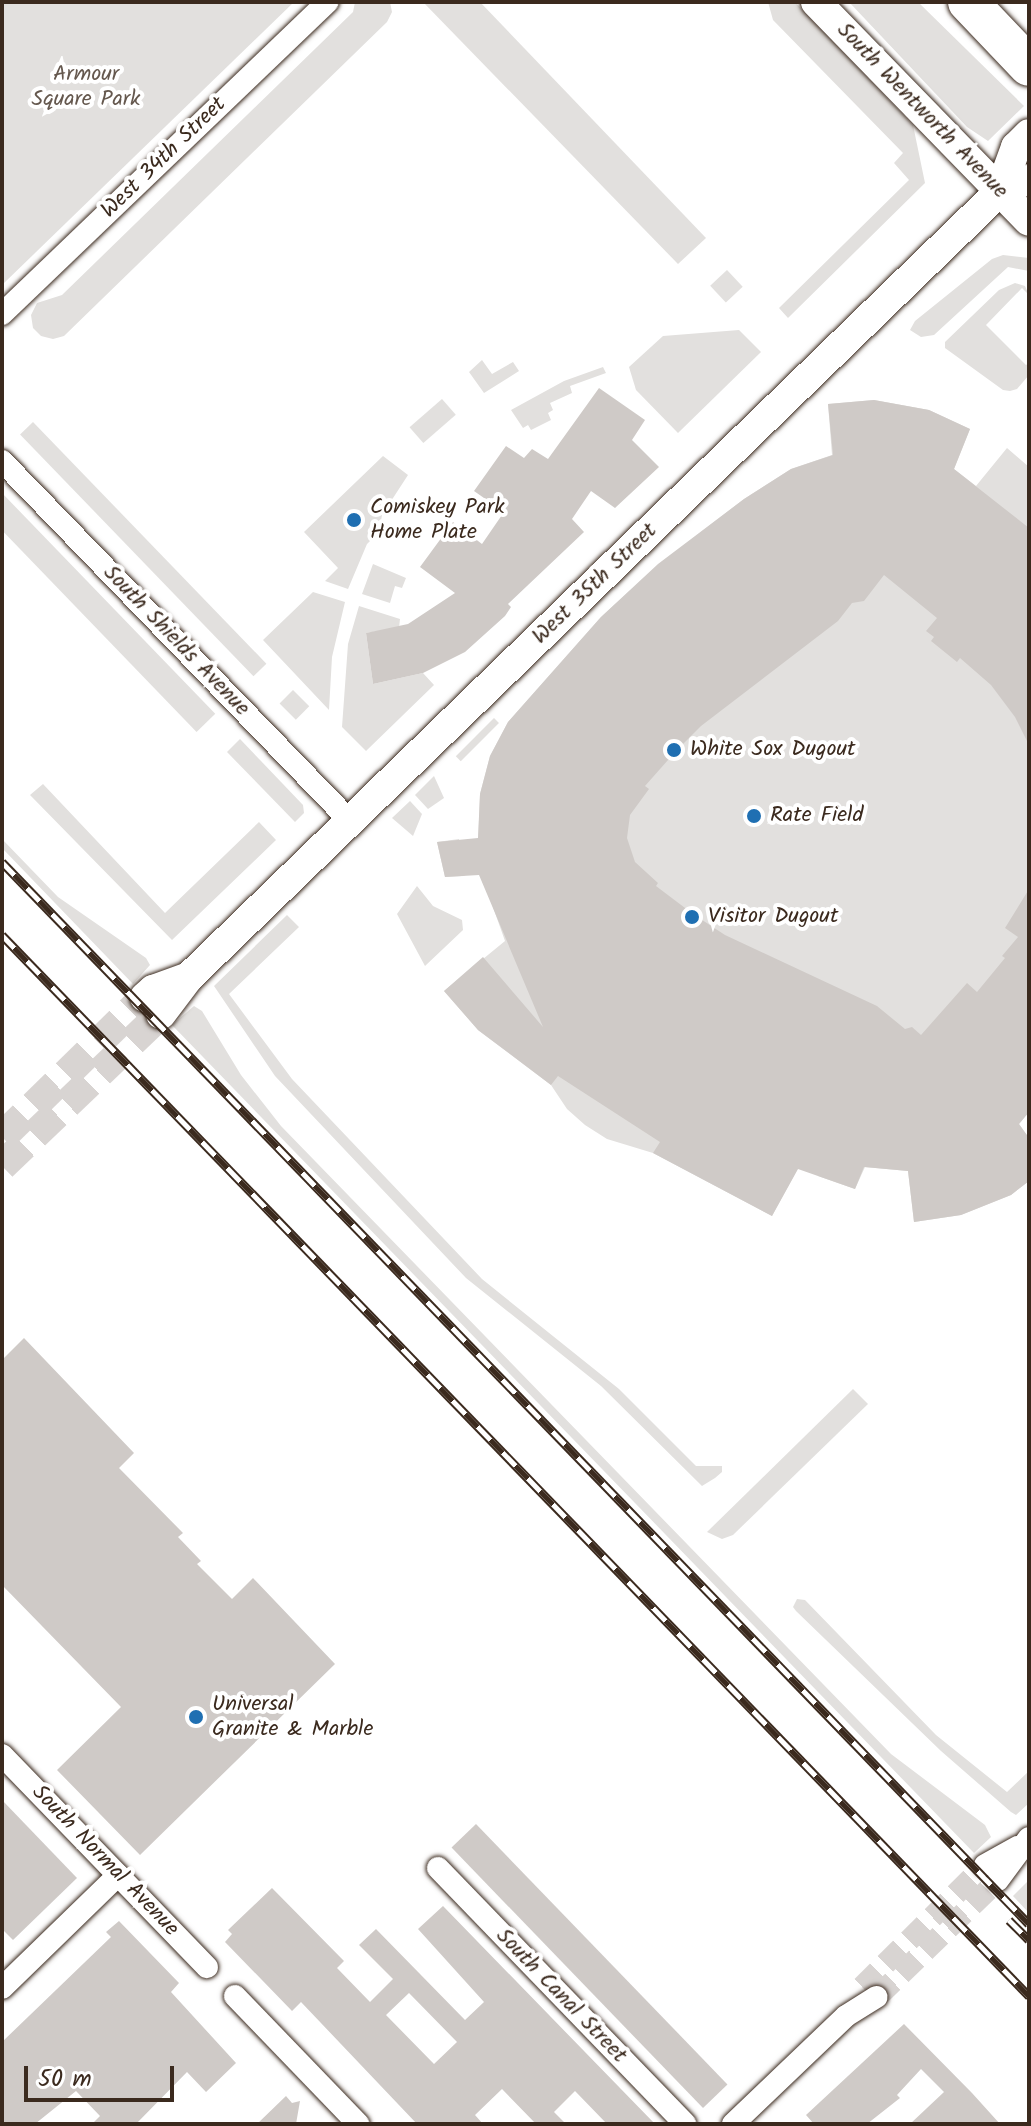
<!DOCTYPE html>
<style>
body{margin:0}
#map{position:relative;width:1031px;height:2126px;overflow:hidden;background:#fff;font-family:Kalam,sans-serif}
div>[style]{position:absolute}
.green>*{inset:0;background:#e2e0de;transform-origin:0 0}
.building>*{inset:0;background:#cfcac7;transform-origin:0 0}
.street-tunnel>*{height:22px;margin-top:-11px;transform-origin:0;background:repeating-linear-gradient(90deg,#d8d4d2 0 22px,transparent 0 33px)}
.secondary-tunnel>*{height:30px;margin-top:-15px;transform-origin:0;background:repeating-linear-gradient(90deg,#d8d4d2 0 30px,transparent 0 45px)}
.roads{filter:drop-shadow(0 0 2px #3b2a1e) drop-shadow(0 0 2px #3b2a1e)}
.street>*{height:22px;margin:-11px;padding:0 11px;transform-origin:11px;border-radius:11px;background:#fff}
.secondary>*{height:30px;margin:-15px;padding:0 15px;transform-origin:15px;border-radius:15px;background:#fff}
.highway>*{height:40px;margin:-20px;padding:0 20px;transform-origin:20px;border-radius:20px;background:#fff}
.rail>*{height:9px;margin-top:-4.5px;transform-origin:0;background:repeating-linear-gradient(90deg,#fff 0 18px,#3b2a1e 0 36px);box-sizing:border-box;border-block:2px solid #3b2a1e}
.dots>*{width:22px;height:22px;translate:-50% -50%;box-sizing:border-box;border:4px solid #fff;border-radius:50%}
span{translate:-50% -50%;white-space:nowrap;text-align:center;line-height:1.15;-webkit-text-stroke:8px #fff;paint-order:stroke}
.park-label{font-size:22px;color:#65584e}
.street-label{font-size:22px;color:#3b2a1e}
.poi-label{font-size:22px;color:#3b2a1e}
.left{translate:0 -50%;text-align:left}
.frame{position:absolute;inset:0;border:4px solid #3b2a1e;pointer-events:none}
.scale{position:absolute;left:24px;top:2066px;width:150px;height:36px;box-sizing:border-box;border:4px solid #3b2a1e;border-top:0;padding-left:10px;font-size:24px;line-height:28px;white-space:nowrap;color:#3b2a1e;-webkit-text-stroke:6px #fff;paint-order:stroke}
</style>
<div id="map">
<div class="green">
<i style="clip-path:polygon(2px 2px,294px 2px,2px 285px)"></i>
<i style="clip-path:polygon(355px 2px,390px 2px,392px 12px,387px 22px,64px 336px,53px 339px,41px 336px,33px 328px,31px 315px,37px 303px,62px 295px,353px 12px)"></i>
<i style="clip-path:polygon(423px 2px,480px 2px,706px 238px,678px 264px)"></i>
<i style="clip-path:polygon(768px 2px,795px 2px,913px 125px,925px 183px,788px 318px,779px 308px,909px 180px,894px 163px,903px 153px,773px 20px)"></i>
<i style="clip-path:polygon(849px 2px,918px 2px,1024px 106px,988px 141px,967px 127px)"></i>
<i style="clip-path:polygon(1003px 255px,1029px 258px,1029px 271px,1008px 267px,934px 335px,921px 337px,910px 330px,915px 321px,992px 259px)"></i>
<i style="left:727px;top:270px;width:23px;height:23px;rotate:47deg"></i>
<i style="clip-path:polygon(1015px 283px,1025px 286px,1029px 295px,1022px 288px,986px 325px,1026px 365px,1029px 363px,1029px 375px,1017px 389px,1010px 391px,1003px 390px,945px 348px,945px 342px,999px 290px)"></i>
<i style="clip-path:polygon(739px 330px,761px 352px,678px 433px,636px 390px,629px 367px,663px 336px)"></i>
<i style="clip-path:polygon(482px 360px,492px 374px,513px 362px,519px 371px,484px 393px,469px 372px)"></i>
<i style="clip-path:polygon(603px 367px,606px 373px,570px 386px,572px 393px,550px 403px,553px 410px,548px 413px,551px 420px,531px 430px,528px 425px,523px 428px,511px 410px,564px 381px)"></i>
<i style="left:442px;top:399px;width:21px;height:43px;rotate:49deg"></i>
<i style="clip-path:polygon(874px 400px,929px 410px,970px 429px,954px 469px,976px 486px,1007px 448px,1029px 467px,1029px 1112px,1019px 1124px,1029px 1138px,1029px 1181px,1011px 1195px,961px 1215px,914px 1222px,908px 1171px,865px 1167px,855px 1189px,818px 1176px,827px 1153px,810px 1146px,772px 1216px,653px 1153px,607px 1139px,585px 1125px,567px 1109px,551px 1085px,478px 1030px,444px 991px,505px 941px,478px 865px,464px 876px,445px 877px,437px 842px,459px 839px,460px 847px,478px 844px,480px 794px,490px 756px,508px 722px,601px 617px,658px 565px,744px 499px,791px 469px,832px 455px,828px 404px)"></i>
<i style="left:33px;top:422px;width:336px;height:18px;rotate:46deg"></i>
<i style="clip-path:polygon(383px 456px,408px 475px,382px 515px,379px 532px,367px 544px,348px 589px,325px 581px,338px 568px,304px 532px)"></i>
<i style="left:2px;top:493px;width:307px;height:26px;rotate:46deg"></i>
<i style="clip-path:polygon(373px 564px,406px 578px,402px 588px,395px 586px,390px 603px,362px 594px)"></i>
<i style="clip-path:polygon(313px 592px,345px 602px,332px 657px,329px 710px,263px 640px)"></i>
<i style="clip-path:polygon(359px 606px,400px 619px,399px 628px,366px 633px,373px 684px,423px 673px,434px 685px,366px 751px,342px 727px,348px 644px)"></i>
<i style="left:293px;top:690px;width:23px;height:19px;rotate:45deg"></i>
<i style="left:494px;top:718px;width:7px;height:54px;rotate:45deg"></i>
<i style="clip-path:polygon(240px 739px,303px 805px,304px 813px,295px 822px,227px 752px)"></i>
<i style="clip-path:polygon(434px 776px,444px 798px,428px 809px,415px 795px)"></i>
<i style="clip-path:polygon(43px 784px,165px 913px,259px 822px,276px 840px,172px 940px,30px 795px)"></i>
<i style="clip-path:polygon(410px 801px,422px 814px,413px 836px,392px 818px)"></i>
<i style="clip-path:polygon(2px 839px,58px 897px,146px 958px,150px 965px,133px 984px,2px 848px)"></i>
<i style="clip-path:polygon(417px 886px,433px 906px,462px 920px,463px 930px,425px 966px,397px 914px)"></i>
<i style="clip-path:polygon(287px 915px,299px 927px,229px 994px,292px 1079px,482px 1279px,619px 1389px,696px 1466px,722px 1466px,722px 1472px,715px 1478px,702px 1486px,601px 1386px,466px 1278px,275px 1076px,214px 986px)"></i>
<i style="clip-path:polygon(194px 1006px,202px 1011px,241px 1075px,281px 1126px,891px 1754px,985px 1825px,991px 1837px,974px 1853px,172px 1025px)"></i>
<i style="clip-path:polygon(853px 1389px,868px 1404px,733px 1535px,722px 1539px,707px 1532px)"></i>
<i style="clip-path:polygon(797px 1599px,805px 1600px,936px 1735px,1007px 1792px,1029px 1771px,1029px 1803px,1016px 1815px,1011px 1812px,941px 1751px,796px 1611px,793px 1607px)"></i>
<i style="clip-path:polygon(1029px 1880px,1029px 1913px,1013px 1896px)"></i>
</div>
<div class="building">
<i style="clip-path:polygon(599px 388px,645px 420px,632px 440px,659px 467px,615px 508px,591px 491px,572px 519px,584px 532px,508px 604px,511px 607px,505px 616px,465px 652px,423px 673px,373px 684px,366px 633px,408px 624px,455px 593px,420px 567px,453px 522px,482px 544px,504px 512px,474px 491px,506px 446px,524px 458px,532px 449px,548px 459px)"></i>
<i style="clip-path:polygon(874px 400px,929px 410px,970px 429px,954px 469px,1029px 528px,1029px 745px,1015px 717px,991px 685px,960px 658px,957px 662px,931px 641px,934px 637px,926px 631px,937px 618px,884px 575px,864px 601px,852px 603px,838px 621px,701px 726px,676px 751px,645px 786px,649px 789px,630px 815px,627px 838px,635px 862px,658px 883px,656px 886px,693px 914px,725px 935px,877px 1006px,905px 1029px,912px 1027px,921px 1035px,967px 983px,977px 992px,1005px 958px,1002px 956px,1018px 937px,1005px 928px,1029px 889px,1029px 1112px,1019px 1124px,1029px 1138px,1029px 1181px,1011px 1195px,961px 1215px,914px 1222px,908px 1171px,864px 1167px,855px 1189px,798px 1169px,772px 1216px,653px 1153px,660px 1142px,558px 1076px,551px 1085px,478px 1030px,444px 991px,483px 957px,543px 1027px,479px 875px,445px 877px,437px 842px,478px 838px,480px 794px,490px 756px,508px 722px,601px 617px,658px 564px,744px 499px,791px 469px,833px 455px,828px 404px)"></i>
<i style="clip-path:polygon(24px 1338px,134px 1453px,119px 1468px,183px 1533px,178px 1537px,201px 1561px,197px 1564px,232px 1599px,253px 1578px,335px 1664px,140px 1855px,57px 1770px,121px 1707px,2px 1585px,2px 1360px)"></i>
<i style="clip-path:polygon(2px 1800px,77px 1878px,13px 1940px,2px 1929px)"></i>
<i style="left:476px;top:1824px;width:362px;height:34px;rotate:46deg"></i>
<i style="clip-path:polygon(evenodd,272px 1888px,344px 1961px,337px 1968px,370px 2002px,393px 1979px,359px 1945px,376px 1929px,465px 2020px,484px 2002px,418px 1929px,443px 1906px,655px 2124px,607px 2124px,575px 2091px,554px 2112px,566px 2124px,536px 2124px,502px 2089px,475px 2115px,483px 2124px,417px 2124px,301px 2002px,292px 2011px,225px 1942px,232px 1934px,228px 1930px,272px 1888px,409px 1993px,457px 2042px,434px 2064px,386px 2015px,409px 1993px)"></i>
<i style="clip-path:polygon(119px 1921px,179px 1983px,171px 1992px,236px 2063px,206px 2092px,187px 2072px,136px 2124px,92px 2124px,100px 2116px,76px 2091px,35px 2124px,2px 2124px,2px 2042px,111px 1937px,106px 1932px)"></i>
<i style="clip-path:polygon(904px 2024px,972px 2093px,1000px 2124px,910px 2124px,944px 2092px,921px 2069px,897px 2095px,900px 2098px,867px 2124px,814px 2124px,806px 2115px)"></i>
<i style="clip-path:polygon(286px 2096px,292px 2103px,300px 2101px,296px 2124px,257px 2124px)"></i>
</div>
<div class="street-tunnel">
<i style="left:862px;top:1987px;width:173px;rotate:-44.8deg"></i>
<i style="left:877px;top:1997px;width:168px;rotate:-44deg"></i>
</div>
<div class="secondary-tunnel">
<i style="left:2px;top:1137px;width:200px;rotate:-44.4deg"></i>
<i style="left:2px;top:1166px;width:220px;rotate:-43.7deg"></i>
</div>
<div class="roads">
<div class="street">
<i style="left:2px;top:314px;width:451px;rotate:-43.8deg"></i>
<i style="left:2px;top:461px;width:501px;rotate:45.97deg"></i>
<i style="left:2px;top:1755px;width:295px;rotate:46deg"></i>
<i style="left:985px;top:1865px;width:37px;rotate:-29deg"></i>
<i style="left:438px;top:1868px;width:356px;rotate:46deg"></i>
<i style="left:998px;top:1880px;width:52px;rotate:-53.6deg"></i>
<i style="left:2px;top:1988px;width:162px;rotate:-44.2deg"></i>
<i style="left:235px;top:1996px;width:178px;rotate:46.1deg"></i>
<i style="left:733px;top:2124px;width:156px;rotate:-43.7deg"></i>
<i style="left:846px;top:2016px;width:36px;rotate:-32deg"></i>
</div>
<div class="secondary">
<i style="left:816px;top:2px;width:305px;rotate:45.8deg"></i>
<i style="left:1000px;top:191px;width:47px;rotate:-70deg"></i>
<i style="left:1016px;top:147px;width:18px;rotate:-45deg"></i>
<i style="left:145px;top:997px;width:11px;rotate:-41deg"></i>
<i style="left:153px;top:990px;width:38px;rotate:-20deg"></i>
<i style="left:161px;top:1014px;width:46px;rotate:-52.9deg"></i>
<i style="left:189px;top:977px;width:1129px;rotate:-44.1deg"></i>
<i style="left:1000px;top:191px;width:31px;rotate:-22deg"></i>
</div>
<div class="highway">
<i style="left:968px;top:2px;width:88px;rotate:46.4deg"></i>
</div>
</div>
<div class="rail">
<i style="left:2px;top:862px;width:1477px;rotate:45.96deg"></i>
<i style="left:2px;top:935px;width:1477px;rotate:45.93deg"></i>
<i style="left:1009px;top:1920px;width:28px;rotate:45deg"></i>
</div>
<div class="dots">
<i style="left:354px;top:520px;background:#1f6fb2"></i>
<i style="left:674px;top:750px;background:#1f6fb2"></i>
<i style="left:754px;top:816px;background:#1f6fb2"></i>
<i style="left:692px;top:917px;background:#1f6fb2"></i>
<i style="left:196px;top:1717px;background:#1f6fb2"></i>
</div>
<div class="park-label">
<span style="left:86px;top:87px">Armour<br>Square Park</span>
</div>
<div class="street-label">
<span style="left:922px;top:111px;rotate:46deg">South Wentworth Avenue</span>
<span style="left:164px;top:158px;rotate:-44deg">West 34th Street</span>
<span style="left:595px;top:584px;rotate:-44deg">West 35th Street</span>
<span style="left:176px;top:641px;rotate:46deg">South Shields Avenue</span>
<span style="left:105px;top:1861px;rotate:46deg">South Normal Avenue</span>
<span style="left:561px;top:1996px;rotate:46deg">South Canal Street</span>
</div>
<div class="poi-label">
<span class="left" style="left:370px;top:520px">Comiskey Park<br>Home Plate</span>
<span class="left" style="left:690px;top:750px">White Sox Dugout</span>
<span class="left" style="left:770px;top:816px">Rate Field</span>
<span class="left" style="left:708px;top:917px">Visitor Dugout</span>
<span class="left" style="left:212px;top:1717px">Universal<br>Granite &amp; Marble</span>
</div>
<div class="frame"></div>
<div class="scale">50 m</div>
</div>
